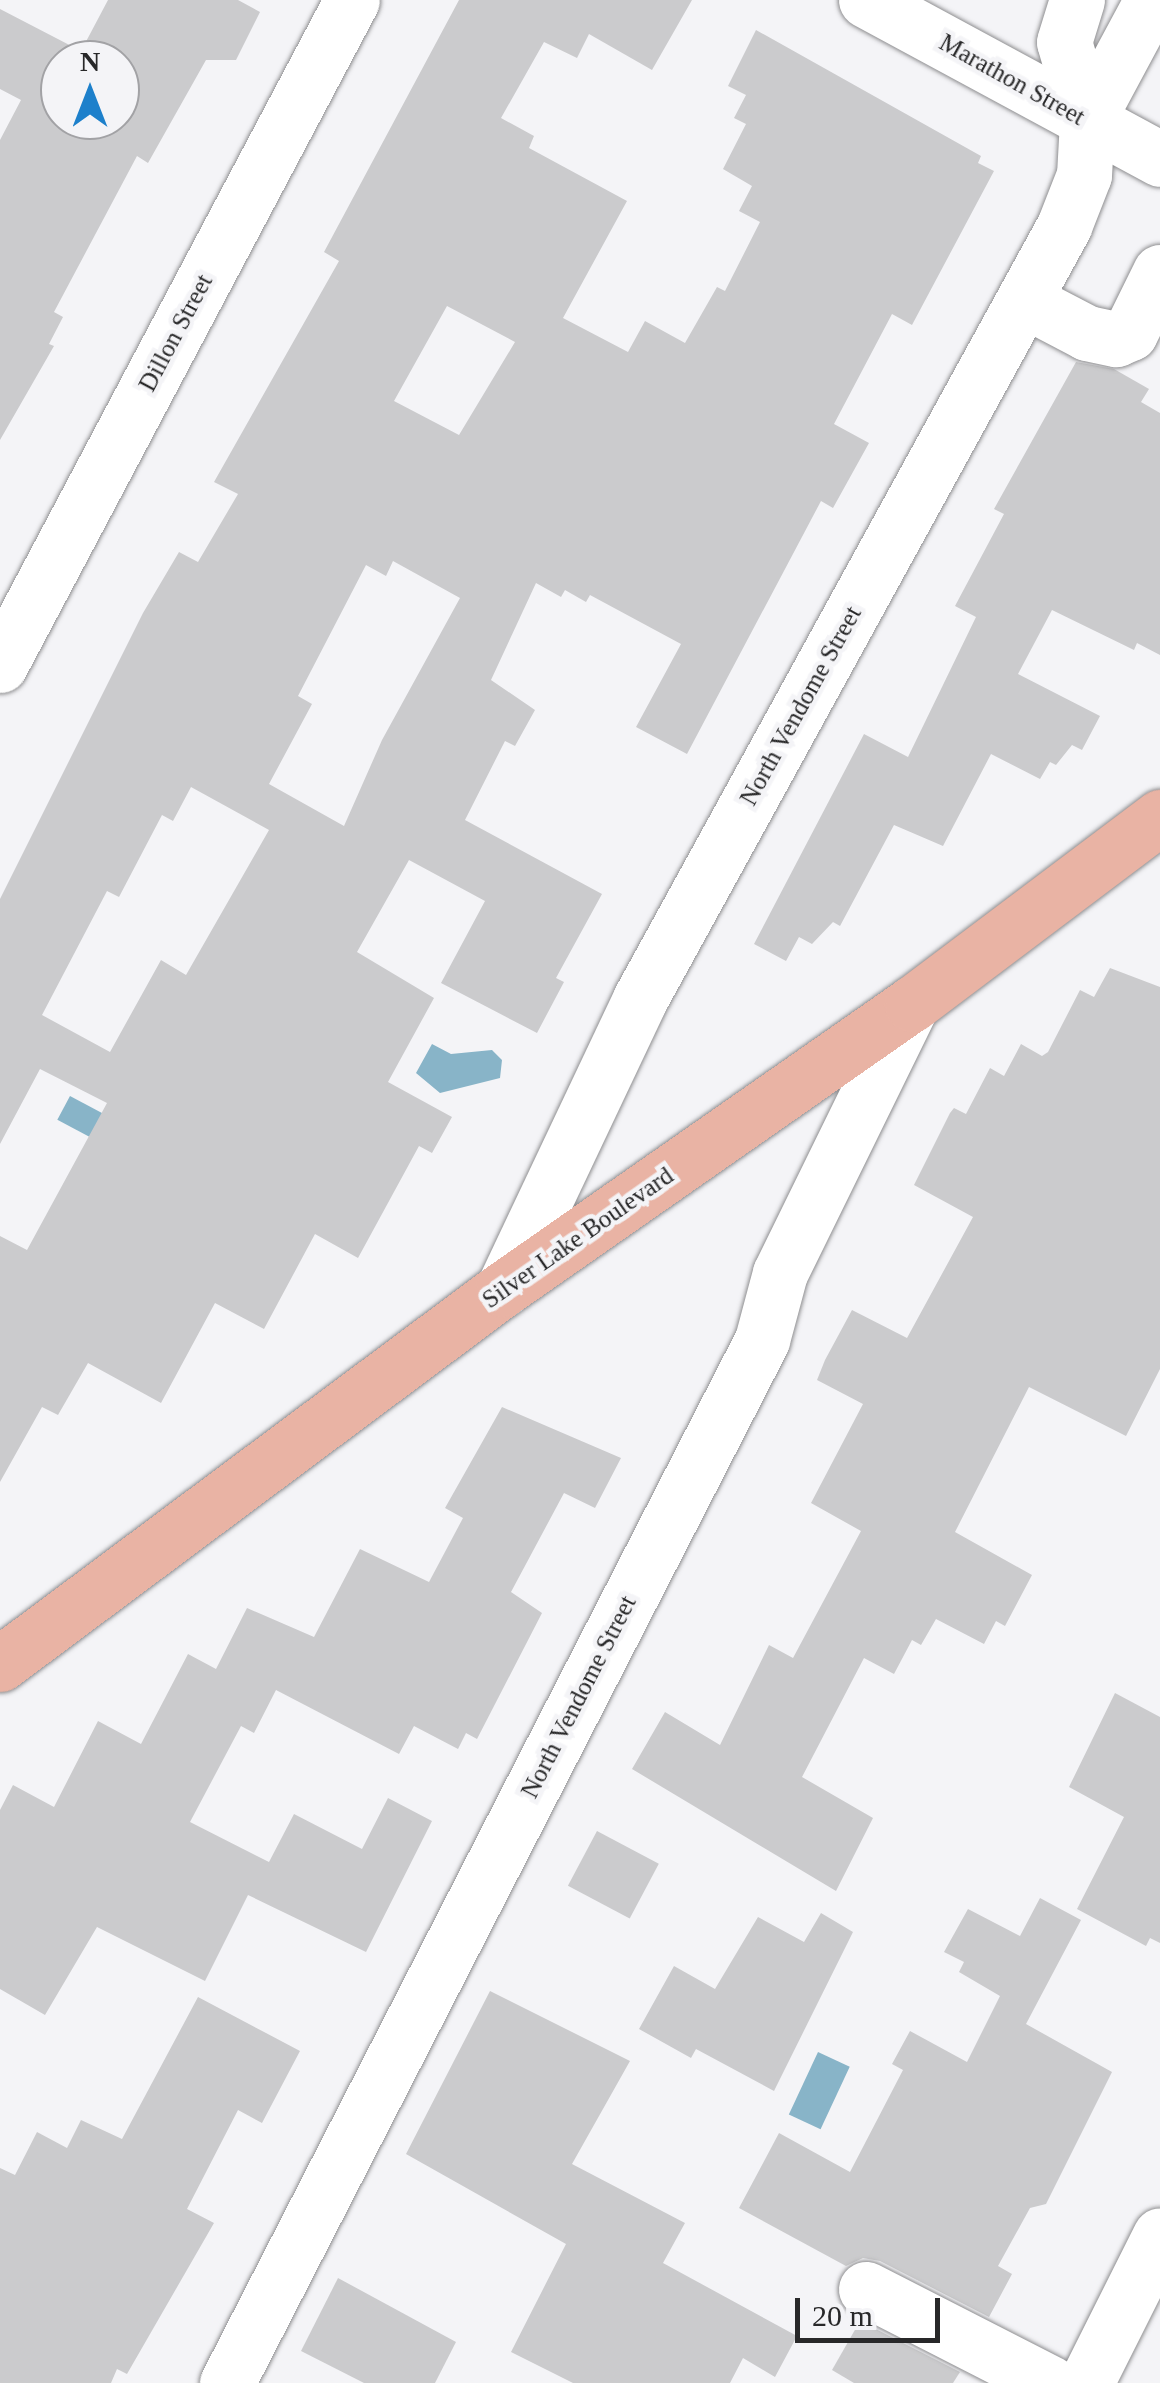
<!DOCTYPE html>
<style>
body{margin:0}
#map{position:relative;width:1160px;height:2383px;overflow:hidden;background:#f4f4f7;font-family:"Times New Roman",serif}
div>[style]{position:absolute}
.water>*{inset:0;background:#88b4c8;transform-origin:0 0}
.building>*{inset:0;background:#cbcbcd;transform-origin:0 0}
.roads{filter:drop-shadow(0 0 2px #8e8e90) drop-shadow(0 0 2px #8e8e90)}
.minor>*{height:55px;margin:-27.5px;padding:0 27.5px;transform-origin:27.5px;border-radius:27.5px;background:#fff}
.major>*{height:55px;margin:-27.5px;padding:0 27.5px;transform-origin:27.5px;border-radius:27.5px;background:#e9b3a4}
span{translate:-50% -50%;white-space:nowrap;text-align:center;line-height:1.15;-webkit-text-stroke:9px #f4f4f7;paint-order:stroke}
.street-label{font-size:25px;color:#282829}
.north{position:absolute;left:40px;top:40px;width:100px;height:100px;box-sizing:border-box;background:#f4f4f7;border:2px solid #a2a2a5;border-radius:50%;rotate:0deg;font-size:28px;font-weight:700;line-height:40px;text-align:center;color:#282829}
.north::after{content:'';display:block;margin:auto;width:35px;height:45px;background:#1d80cb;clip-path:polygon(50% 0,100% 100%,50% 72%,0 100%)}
.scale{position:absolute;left:795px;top:2298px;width:145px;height:45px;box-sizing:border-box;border:5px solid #282829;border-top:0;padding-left:12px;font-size:30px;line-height:35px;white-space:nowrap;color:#282829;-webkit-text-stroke:8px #f4f4f7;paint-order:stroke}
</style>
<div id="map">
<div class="water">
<i style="clip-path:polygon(432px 1044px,451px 1054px,492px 1050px,502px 1060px,500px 1078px,440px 1093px,416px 1073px)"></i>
<i style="left:70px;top:1096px;width:66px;height:27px;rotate:28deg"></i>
<i style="left:818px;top:2052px;width:35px;height:69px;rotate:25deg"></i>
</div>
<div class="building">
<i style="clip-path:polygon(evenodd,108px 0,238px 0,260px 12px,236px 60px,206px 60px,148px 163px,137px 156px,54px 312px,63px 317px,49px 344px,54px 346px,0 440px,0 140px,21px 100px,0 89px,0 9px,81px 51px,108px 0,60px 60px,120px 60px,120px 120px,60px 120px,60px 60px)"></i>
<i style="clip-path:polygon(evenodd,459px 0,692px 0,652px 70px,589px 34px,577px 58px,544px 42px,501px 118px,534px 136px,529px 148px,627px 201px,563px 318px,628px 352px,645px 321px,685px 343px,717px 287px,725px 291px,760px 222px,739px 211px,752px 186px,723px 169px,746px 124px,734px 118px,746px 95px,728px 86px,756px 30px,981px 156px,978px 163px,994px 171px,912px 325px,892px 314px,834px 424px,869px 443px,833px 508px,821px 501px,687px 754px,636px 727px,681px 644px,590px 595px,586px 602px,565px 590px,561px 597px,536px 583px,491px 680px,535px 710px,515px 746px,505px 741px,465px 820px,602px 894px,556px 978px,564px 982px,537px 1033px,441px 983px,485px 901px,409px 860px,357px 952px,434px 998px,388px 1082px,452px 1117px,432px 1153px,419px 1146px,358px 1258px,315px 1234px,264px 1329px,215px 1303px,161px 1403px,88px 1363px,58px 1415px,42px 1407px,0 1482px,0 1236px,27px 1250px,107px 1103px,40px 1069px,0 1144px,0 899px,143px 613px,179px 552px,198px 562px,238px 494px,214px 482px,339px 261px,324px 252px,459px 0,447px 306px,515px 342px,459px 435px,394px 401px,447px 306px,459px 0,393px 561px,460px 598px,382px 740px,344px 826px,269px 784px,312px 704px,298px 696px,366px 565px,386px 576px,393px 561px,459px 0,191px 787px,269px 830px,186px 975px,161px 960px,110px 1052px,42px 1015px,107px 891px,119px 897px,162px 815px,173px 821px,191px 787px)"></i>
<i style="clip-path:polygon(1076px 362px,1114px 369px,1149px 389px,1141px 402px,1160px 413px,1160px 655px,1137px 643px,1134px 650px,1052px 610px,1018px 674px,1100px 716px,1082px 750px,1072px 745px,1056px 765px,1050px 762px,1040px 779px,991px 754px,943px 846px,894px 825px,840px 926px,833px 922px,812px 944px,799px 937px,786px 961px,754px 944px,864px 734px,908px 757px,976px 617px,955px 606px,1004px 514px,994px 509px)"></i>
<i style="clip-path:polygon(1110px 968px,1160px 987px,1160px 1369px,1126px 1436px,1029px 1387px,955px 1532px,1032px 1575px,1005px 1626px,996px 1621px,984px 1644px,936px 1619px,921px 1645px,912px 1640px,894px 1674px,864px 1658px,802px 1777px,873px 1818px,836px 1891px,632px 1769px,665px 1712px,720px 1745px,769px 1645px,793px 1658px,861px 1531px,811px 1503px,863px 1404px,817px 1380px,825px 1360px,852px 1310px,907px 1338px,973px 1217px,914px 1185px,950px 1113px,954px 1108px,966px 1114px,990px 1068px,1004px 1076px,1021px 1044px,1042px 1056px,1048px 1052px,1080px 990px,1094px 997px)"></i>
<i style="clip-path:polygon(502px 1407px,621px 1458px,595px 1508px,564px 1493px,511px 1592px,542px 1613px,477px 1739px,466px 1733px,458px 1749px,414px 1726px,399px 1754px,276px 1690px,254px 1733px,241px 1726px,190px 1822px,269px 1862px,294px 1814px,362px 1849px,388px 1798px,432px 1821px,366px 1952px,248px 1895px,205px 1981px,97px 1927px,45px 2015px,0 1989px,0 1810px,13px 1785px,54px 1807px,98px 1721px,141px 1744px,188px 1654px,216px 1669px,247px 1608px,314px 1637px,360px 1549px,429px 1582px,463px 1518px,445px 1508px)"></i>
<i style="clip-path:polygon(1115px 1693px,1160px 1717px,1160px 1943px,1150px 1938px,1146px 1946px,1077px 1909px,1124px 1817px,1069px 1787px)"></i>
<i style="left:597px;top:1831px;width:70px;height:62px;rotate:28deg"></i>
<i style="clip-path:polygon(1040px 1898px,1081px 1920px,1026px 2024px,1112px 2072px,1046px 2204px,1030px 2208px,998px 2266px,1012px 2274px,989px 2317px,880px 2261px,863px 2258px,846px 2266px,739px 2208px,779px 2133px,850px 2172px,903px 2070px,892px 2064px,910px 2031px,967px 2062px,1000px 1996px,959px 1972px,964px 1962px,944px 1952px,968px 1909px,1020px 1936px)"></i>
<i style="clip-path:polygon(821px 1913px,853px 1932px,774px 2091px,696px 2049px,691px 2058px,639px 2029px,674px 1966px,715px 1989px,758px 1917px,804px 1942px)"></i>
<i style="clip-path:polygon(490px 1991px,630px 2061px,572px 2164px,685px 2223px,663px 2263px,797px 2336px,775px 2377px,743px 2358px,730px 2383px,573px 2383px,511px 2352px,566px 2244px,406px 2154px)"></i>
<i style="clip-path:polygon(198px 1997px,300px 2051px,262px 2123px,238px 2110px,187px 2209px,214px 2223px,127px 2374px,117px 2369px,111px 2383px,0 2383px,0 2168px,15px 2175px,37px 2132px,67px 2148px,81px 2120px,122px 2139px)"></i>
<i style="clip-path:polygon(338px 2278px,456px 2342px,435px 2383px,364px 2383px,301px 2351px)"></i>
<i style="clip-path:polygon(860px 2321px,960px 2372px,953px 2383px,854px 2383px,832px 2370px)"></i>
</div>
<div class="roads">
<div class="minor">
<i style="left:866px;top:0;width:334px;rotate:28.4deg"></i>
<i style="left:1087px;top:121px;width:137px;rotate:-61.8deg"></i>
<i style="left:1024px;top:300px;width:71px;rotate:27.6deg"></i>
<i style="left:1087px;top:333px;width:30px;rotate:12deg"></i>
<i style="left:1116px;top:339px;width:15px;rotate:-23deg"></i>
<i style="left:1130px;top:333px;width:68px;rotate:-63.8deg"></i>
<i style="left:0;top:665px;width:752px;rotate:-62.11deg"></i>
<i style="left:503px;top:1289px;width:321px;rotate:-64.7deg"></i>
<i style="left:640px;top:999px;width:882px;rotate:-61.25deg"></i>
<i style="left:1064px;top:226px;width:55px;rotate:-68.6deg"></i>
<i style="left:1084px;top:175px;width:54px;rotate:-86.8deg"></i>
<i style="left:1087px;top:121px;width:82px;rotate:-106.2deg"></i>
<i style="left:1064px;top:42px;width:44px;rotate:-72.8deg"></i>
<i style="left:866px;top:2289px;width:207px;rotate:27.1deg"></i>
<i style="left:227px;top:2383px;width:1172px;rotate:-62.84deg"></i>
<i style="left:762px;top:1340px;width:69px;rotate:-75deg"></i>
<i style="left:780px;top:1273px;width:300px;rotate:-63.9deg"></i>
<i style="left:1086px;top:2383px;width:165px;rotate:-63.4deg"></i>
</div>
<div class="major">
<i style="left:0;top:1664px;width:627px;rotate:-36.71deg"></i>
<i style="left:503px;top:1289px;width:499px;rotate:-34.9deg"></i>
<i style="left:912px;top:1004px;width:311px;rotate:-37deg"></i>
</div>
</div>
<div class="street-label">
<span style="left:1012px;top:80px;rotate:29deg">Marathon Street</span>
<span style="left:176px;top:333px;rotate:-62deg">Dillon Street</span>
<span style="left:801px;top:706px;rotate:-61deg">North Vendome Street</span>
<span style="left:578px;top:1238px;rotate:-35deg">Silver Lake Boulevard</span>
<span style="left:579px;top:1697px;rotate:-63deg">North Vendome Street</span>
</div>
<div class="north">N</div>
<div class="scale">20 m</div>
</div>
